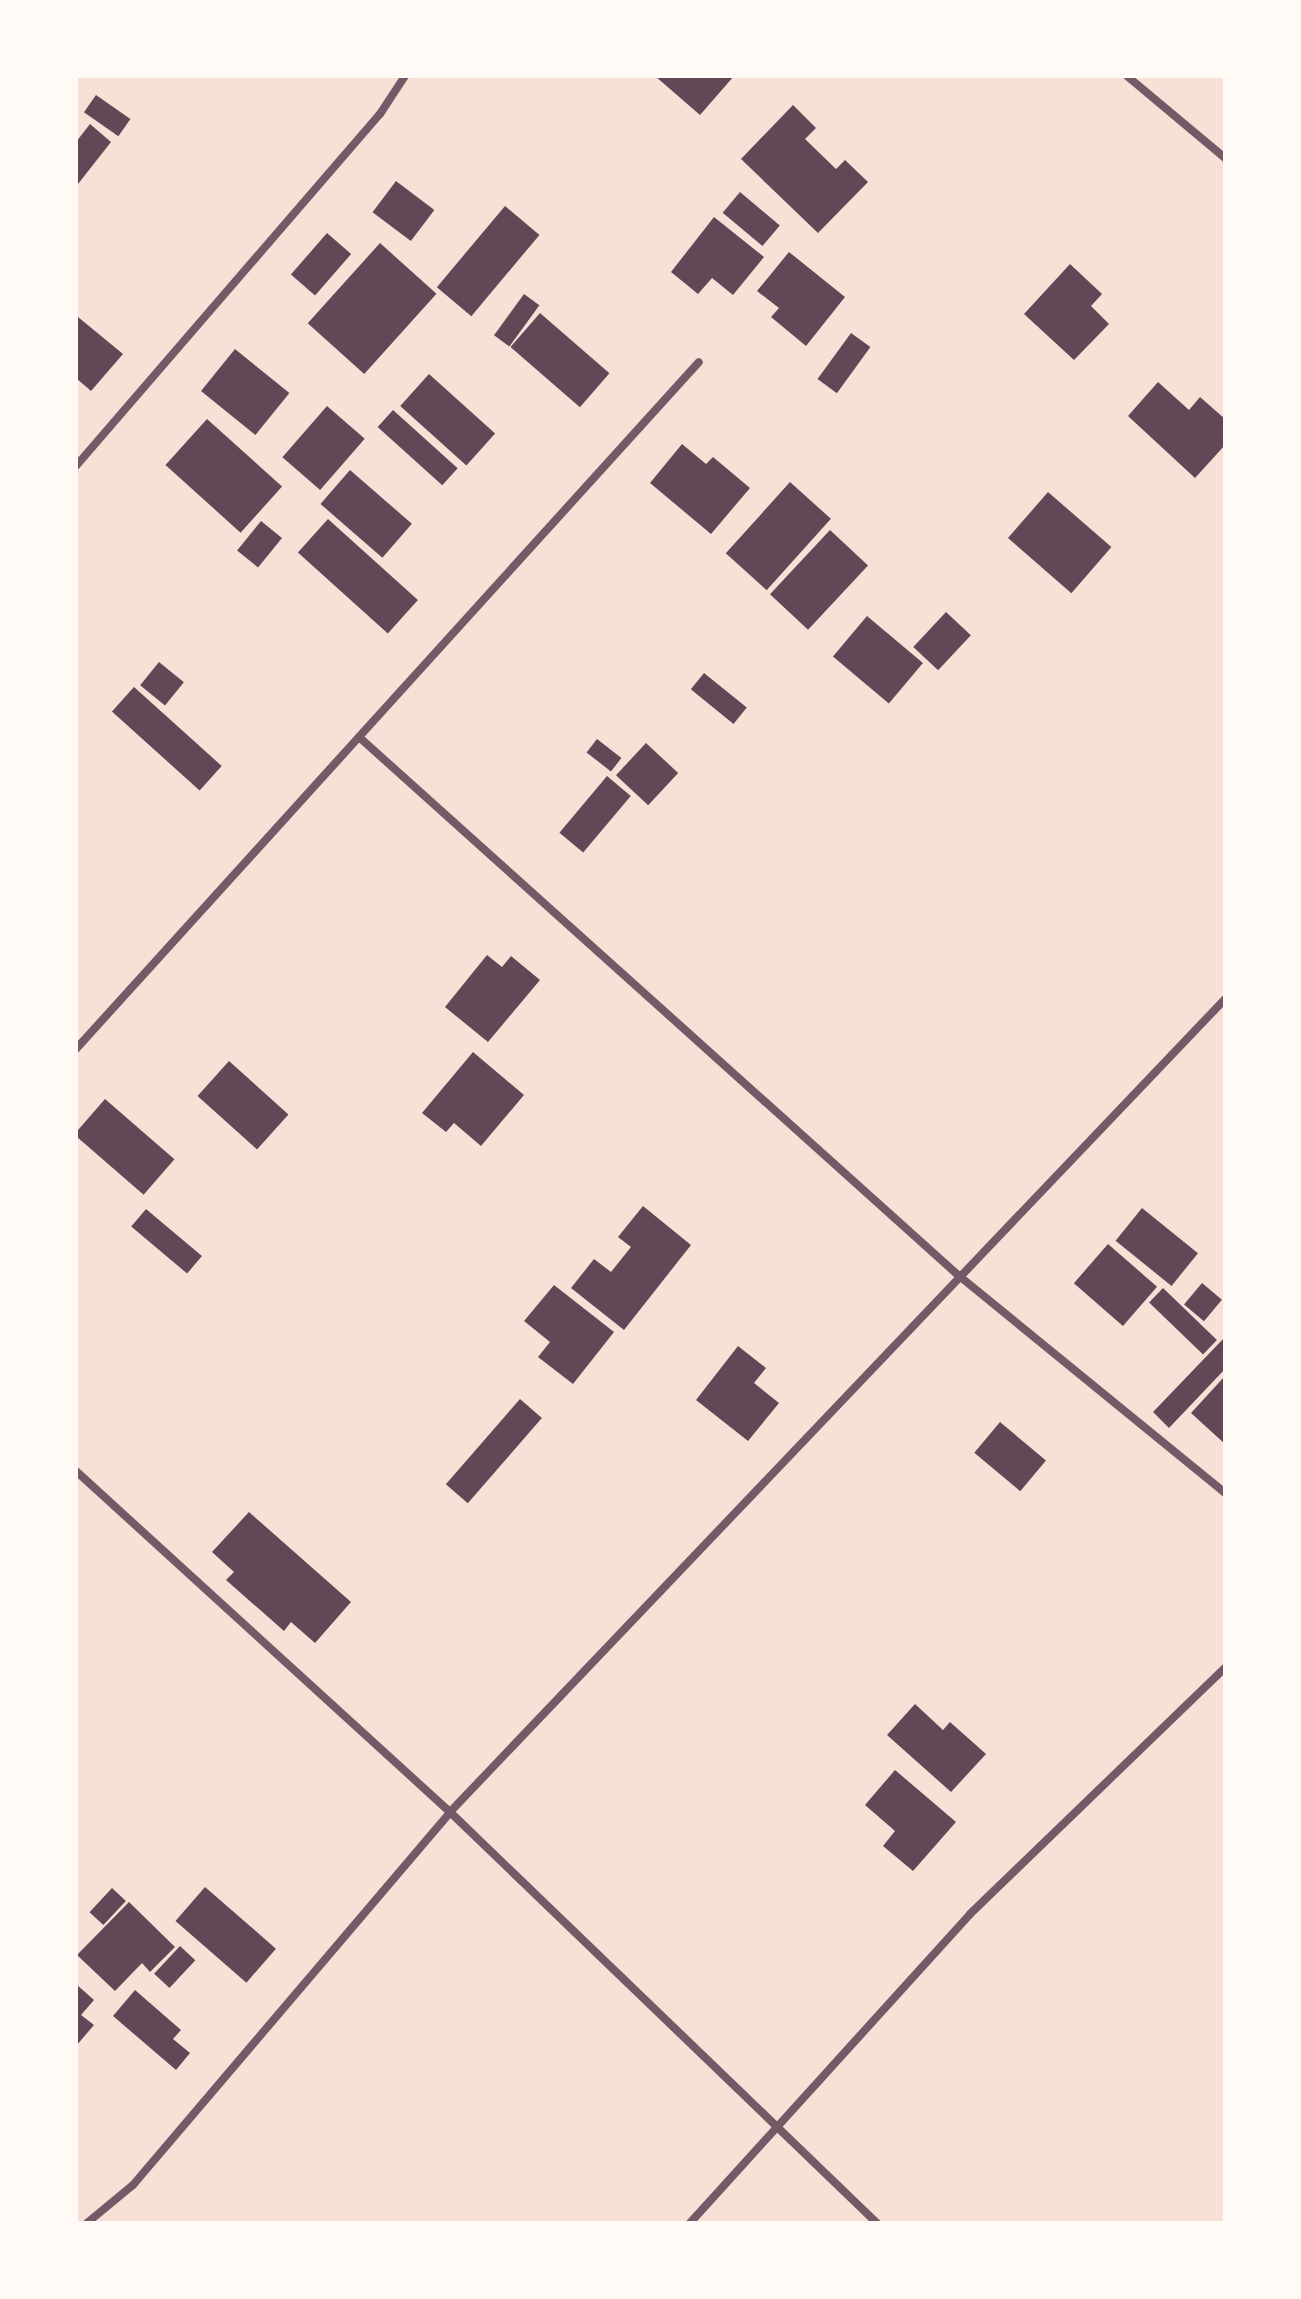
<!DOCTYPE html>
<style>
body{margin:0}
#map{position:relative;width:1301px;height:2299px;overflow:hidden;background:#f7e1d7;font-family:"Noto Sans",sans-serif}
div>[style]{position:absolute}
.building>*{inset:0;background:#644757;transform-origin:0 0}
.minor>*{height:8px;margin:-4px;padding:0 4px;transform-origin:4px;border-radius:4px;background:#755966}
span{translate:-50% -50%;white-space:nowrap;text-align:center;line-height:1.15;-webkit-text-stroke:8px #fffaf5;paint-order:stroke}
.frame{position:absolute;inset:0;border:78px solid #fffaf5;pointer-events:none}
</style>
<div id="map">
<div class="building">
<i style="clip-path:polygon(655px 76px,734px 76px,700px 115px)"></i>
<i style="left:96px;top:95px;width:42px;height:21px;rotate:35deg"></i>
<i style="clip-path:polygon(793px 105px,816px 128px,805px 139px,836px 169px,845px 160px,868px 182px,818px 233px,741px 159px)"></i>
<i style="clip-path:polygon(90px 124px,111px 142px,78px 184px,76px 142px)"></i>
<i style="left:396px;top:181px;width:48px;height:39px;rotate:37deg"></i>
<i style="left:740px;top:192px;width:52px;height:27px;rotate:40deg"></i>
<i style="left:505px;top:206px;width:45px;height:106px;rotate:40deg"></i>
<i style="clip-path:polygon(714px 217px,764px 257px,733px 295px,712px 278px,698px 294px,671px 272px)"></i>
<i style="left:327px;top:233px;width:32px;height:55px;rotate:41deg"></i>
<i style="left:380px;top:243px;width:76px;height:108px;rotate:42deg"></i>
<i style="clip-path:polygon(789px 252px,845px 297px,806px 346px,771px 317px,779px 308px,757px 291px)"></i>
<i style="clip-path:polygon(1070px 264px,1102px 294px,1091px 306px,1109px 324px,1074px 360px,1024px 314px)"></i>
<i style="left:524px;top:294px;width:19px;height:51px;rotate:36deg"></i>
<i style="left:540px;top:313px;width:92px;height:45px;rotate:41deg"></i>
<i style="clip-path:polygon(78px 317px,123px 354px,91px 391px,76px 378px)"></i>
<i style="left:851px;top:333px;width:24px;height:57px;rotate:36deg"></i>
<i style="left:235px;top:349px;width:70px;height:54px;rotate:39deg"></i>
<i style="left:429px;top:374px;width:89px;height:43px;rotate:42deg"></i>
<i style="clip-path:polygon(1158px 382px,1189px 410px,1200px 397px,1225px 419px,1225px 445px,1195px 478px,1128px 416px)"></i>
<i style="left:327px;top:406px;width:50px;height:68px;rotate:41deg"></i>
<i style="left:393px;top:410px;width:87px;height:23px;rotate:42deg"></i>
<i style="left:207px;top:419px;width:101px;height:62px;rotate:42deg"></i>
<i style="clip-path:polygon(682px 444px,706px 464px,713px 457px,750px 488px,711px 534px,650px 483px)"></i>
<i style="left:350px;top:470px;width:82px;height:45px;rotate:41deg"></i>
<i style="left:790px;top:482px;width:55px;height:96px;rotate:42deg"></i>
<i style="left:1048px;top:492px;width:84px;height:61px;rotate:41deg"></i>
<i style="left:328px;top:519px;width:121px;height:45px;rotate:42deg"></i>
<i style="left:261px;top:521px;width:27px;height:38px;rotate:39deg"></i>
<i style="left:830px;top:530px;width:52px;height:88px;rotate:43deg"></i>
<i style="left:946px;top:612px;width:34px;height:48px;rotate:43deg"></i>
<i style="left:867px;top:616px;width:73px;height:53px;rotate:40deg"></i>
<i style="left:159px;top:662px;width:32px;height:30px;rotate:39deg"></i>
<i style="left:704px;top:673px;width:55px;height:21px;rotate:39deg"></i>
<i style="left:134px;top:687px;width:118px;height:33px;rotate:42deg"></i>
<i style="left:597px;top:739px;width:31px;height:17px;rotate:38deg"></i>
<i style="left:646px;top:743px;width:44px;height:44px;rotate:43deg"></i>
<i style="left:607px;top:776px;width:31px;height:74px;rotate:40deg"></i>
<i style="clip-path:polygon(487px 955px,502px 967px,511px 956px,540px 980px,488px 1042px,445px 1007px)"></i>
<i style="clip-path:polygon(473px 1052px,524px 1095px,481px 1146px,454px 1123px,446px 1132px,422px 1113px)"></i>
<i style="left:229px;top:1061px;width:80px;height:47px;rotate:42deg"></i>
<i style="left:105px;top:1099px;width:92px;height:47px;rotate:41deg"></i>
<i style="clip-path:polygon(643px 1206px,691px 1245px,624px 1330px,571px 1288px,594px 1259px,611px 1272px,631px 1247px,618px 1237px)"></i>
<i style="left:1142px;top:1208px;width:72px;height:42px;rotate:39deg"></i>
<i style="left:146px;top:1209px;width:73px;height:23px;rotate:40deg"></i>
<i style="left:1108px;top:1244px;width:65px;height:52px;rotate:41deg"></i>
<i style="left:1202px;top:1283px;width:26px;height:28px;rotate:40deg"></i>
<i style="clip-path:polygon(554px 1285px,614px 1332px,573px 1384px,538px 1357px,550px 1342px,524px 1321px)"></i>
<i style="left:1163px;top:1288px;width:75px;height:20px;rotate:44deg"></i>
<i style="clip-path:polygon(1225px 1337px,1225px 1369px,1169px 1428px,1153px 1412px)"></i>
<i style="clip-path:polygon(738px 1346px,766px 1368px,754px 1383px,779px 1403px,748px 1441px,696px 1400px)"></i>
<i style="clip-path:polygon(1225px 1376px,1225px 1444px,1191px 1413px)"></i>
<i style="left:520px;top:1399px;width:29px;height:113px;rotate:41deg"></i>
<i style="left:1000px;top:1422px;width:60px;height:40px;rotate:40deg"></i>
<i style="clip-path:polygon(249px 1512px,351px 1602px,315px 1643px,291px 1622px,284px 1631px,226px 1580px,234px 1572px,212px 1552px)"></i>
<i style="clip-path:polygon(915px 1704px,943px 1730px,950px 1722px,986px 1754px,951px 1792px,887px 1735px)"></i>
<i style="clip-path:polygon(895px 1770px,956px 1822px,913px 1871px,883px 1846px,895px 1831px,865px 1805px)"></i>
<i style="left:205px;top:1887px;width:94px;height:45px;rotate:41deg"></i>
<i style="left:112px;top:1888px;width:19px;height:33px;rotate:43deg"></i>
<i style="clip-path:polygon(129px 1902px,175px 1947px,150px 1972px,142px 1963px,115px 1991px,77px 1955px)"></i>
<i style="left:180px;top:1946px;width:21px;height:38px;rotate:43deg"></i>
<i style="clip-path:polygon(76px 1984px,94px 2000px,81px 2015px,94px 2025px,76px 2046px)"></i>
<i style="clip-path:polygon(135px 1990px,181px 2030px,173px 2039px,190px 2053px,176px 2070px,113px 2016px)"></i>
</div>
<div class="minor">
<i style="left:1127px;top:76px;width:128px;rotate:39.9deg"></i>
<i style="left:76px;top:466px;width:465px;rotate:-49.2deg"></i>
<i style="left:380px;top:114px;width:45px;rotate:-56.7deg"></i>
<i style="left:359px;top:737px;width:805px;rotate:41.93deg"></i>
<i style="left:958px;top:1275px;width:345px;rotate:39.2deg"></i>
<i style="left:76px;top:1049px;width:927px;rotate:-47.8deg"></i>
<i style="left:76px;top:1471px;width:506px;rotate:42.36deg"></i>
<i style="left:450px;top:1812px;width:593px;rotate:43.91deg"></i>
<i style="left:87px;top:2223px;width:60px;rotate:-39.6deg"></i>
<i style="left:133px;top:2185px;width:490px;rotate:-49.6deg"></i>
<i style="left:450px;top:1812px;width:1123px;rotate:-46.37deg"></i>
<i style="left:690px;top:2223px;width:417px;rotate:-47.8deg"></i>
<i style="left:970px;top:1914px;width:354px;rotate:-44deg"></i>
</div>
<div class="frame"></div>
</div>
